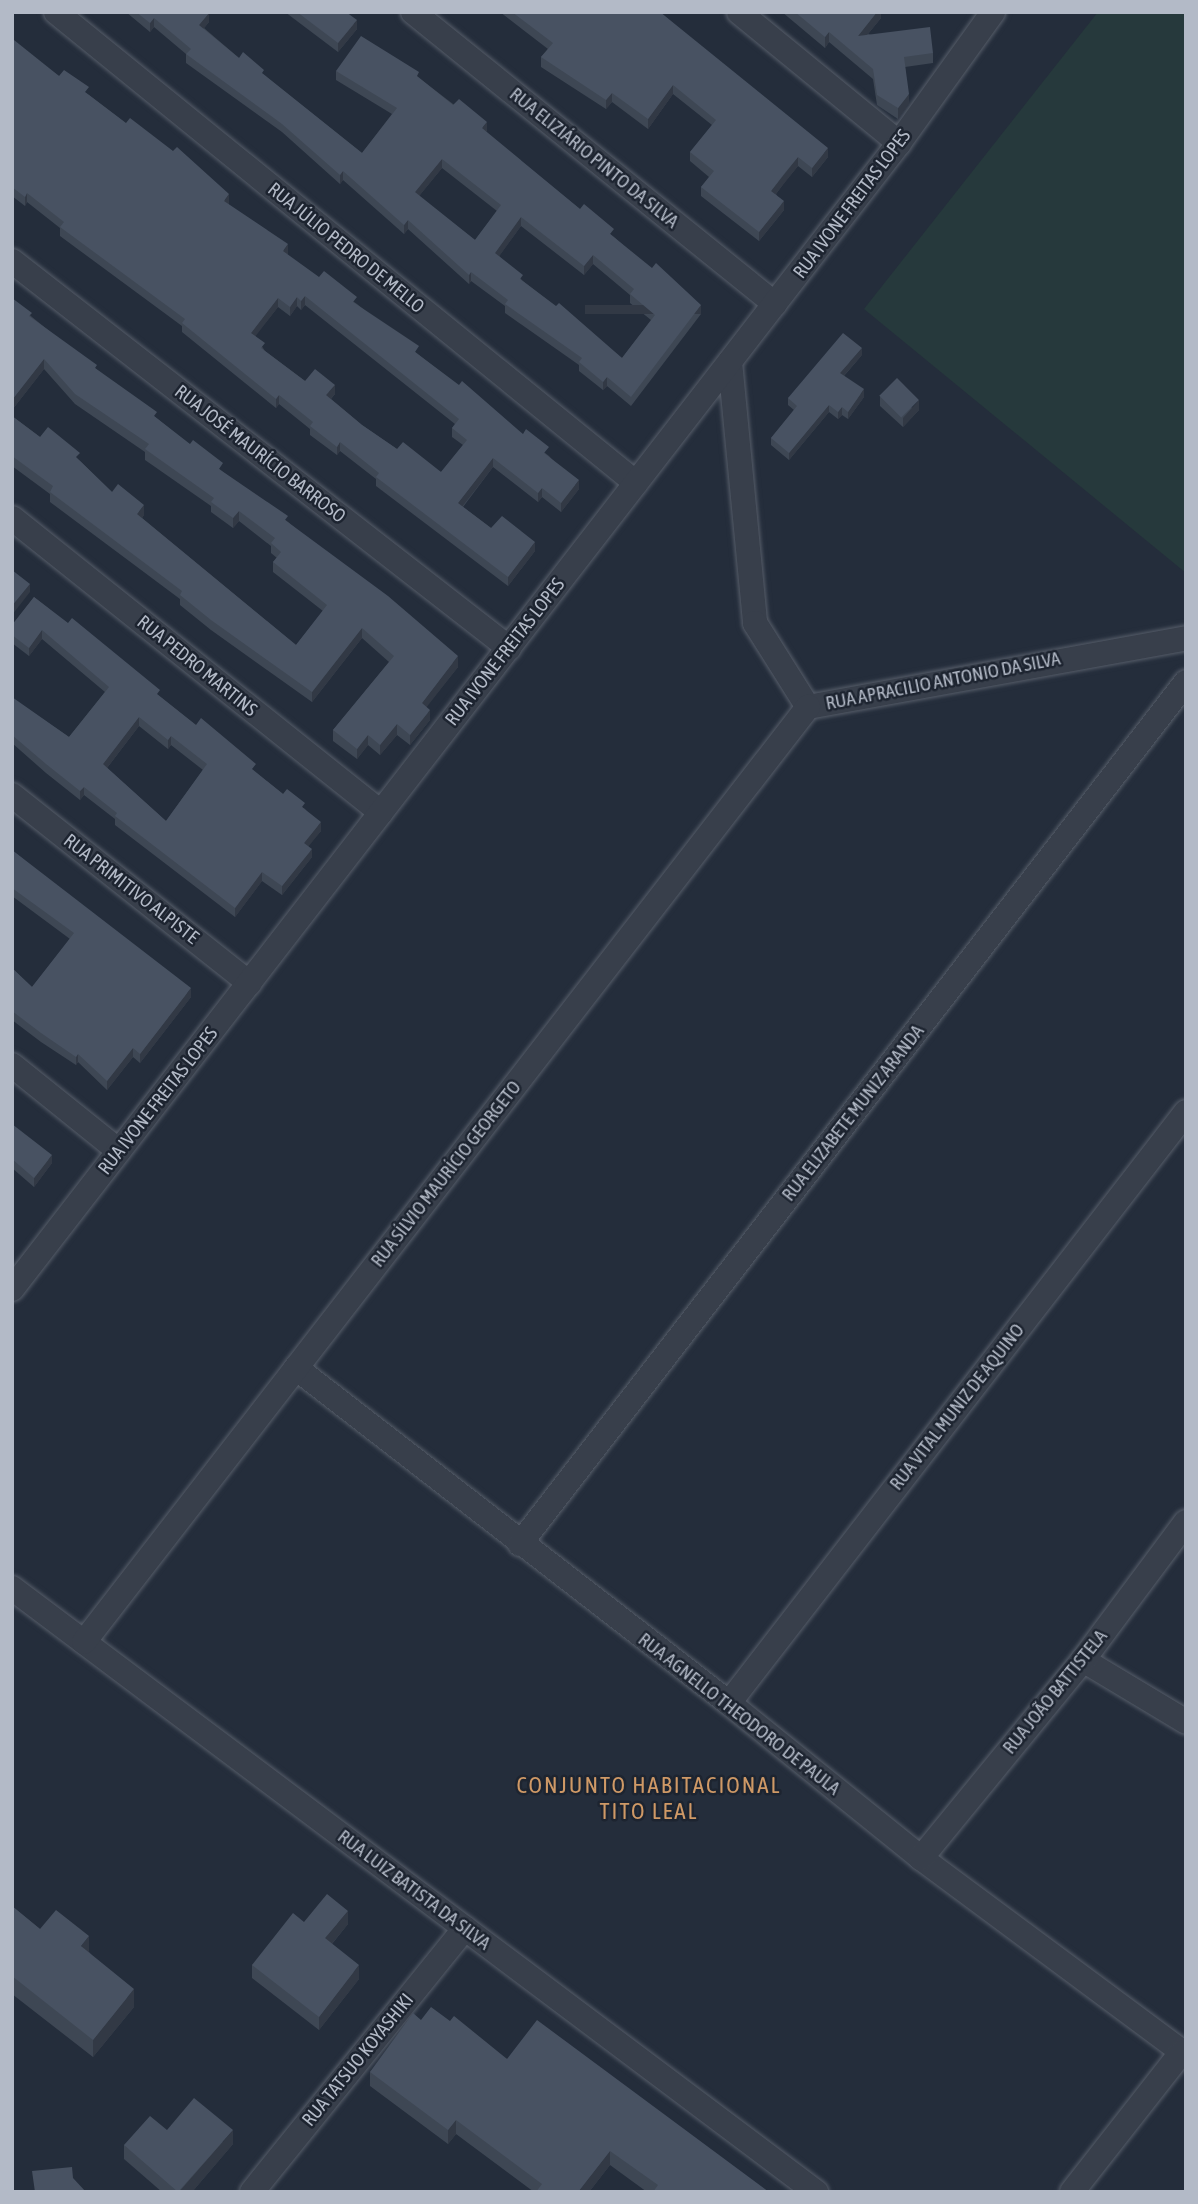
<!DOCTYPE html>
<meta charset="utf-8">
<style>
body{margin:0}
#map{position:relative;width:1198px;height:2204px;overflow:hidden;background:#242d3b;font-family:"Asap Condensed",sans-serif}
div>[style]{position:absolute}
.green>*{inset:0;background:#26393c}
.roads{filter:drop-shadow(0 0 2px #565d69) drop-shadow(0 0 2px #565d69)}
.street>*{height:24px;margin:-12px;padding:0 12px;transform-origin:12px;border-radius:12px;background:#383f4b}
.wall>*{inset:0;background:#3e4754}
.shaded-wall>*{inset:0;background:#323945;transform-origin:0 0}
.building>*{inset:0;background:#485262;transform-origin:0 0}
span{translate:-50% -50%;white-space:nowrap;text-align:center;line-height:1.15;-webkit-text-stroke:5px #1d2430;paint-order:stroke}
.street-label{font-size:19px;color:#b3bac7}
.quarter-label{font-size:23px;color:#cf9966;letter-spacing:2px}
.frame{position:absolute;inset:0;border:14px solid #b3bac7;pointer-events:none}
</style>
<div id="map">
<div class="green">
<i style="clip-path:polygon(1098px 12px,1186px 12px,1186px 573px,864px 309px)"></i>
</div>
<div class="roads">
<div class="street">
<i style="left:56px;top:12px;width:747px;rotate:39.08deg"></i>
<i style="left:413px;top:12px;width:465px;rotate:38.9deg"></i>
<i style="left:739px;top:12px;width:207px;rotate:39.3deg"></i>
<i style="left:12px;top:261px;width:630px;rotate:37.91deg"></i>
<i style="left:730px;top:362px;width:262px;rotate:84.5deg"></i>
<i style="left:755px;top:623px;width:99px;rotate:57.8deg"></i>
<i style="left:12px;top:518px;width:472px;rotate:38.6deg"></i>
<i style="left:808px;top:707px;width:384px;rotate:-10.3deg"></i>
<i style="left:12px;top:795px;width:303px;rotate:38.4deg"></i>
<i style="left:12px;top:1065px;width:137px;rotate:38.8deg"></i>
<i style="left:12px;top:1289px;width:1449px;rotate:-52.26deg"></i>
<i style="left:899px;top:143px;width:161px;rotate:-54.3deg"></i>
<i style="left:296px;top:1368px;width:547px;rotate:37.73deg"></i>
<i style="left:729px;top:1703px;width:247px;rotate:38.9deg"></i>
<i style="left:921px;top:1858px;width:330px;rotate:36.6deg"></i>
<i style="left:520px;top:1544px;width:1089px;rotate:-52.31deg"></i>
<i style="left:12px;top:1588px;width:1006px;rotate:36.92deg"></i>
<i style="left:84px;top:1642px;width:1183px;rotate:-52.25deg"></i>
<i style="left:1083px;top:1660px;width:120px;rotate:31deg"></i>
<i style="left:729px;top:1703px;width:747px;rotate:-52.29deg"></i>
<i style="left:921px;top:1858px;width:256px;rotate:-50.7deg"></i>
<i style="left:1083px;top:1660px;width:172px;rotate:-53.3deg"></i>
<i style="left:252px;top:2192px;width:339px;rotate:-51.1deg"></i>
<i style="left:1072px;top:2192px;width:177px;rotate:-51.9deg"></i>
</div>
</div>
<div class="wall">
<i style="clip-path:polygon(evenodd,126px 12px,208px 12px,209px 22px,204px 28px,239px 58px,264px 75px,362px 153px,392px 114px,336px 80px,336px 71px,419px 78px,487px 130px,486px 132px,614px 237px,701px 314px,631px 406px,607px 386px,603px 390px,579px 371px,579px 365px,505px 313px,505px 306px,471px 281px,469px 284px,408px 229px,404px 234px,343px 180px,340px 184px,282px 132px,186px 63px,186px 54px,154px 27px,150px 32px,126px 12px,442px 168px,497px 211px,475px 240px,419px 196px,442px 168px,126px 12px,521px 226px,584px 275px,593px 264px,630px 295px,630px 303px,651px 320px,622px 358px,523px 281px,499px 256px,521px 226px)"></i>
<i style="clip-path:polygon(285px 12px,346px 12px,357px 29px,338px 52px)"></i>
<i style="clip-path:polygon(500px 12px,660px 12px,828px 157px,812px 177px,798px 166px,784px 183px,776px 194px,784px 210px,759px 241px,701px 196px,701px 187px,709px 177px,690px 161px,690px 152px,712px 125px,673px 94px,648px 129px,612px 102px,606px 109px,541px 67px,541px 57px,548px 49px)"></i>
<i style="clip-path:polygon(782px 12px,881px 12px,881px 18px,868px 34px,933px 53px,933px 63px,905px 67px,909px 104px,898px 119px,877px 105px,873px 79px,829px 42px,825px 48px)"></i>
<i style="clip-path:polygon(evenodd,12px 42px,59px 76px,89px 95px,229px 203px,228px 204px,288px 253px,287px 255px,357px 304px,419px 355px,549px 456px,579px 489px,561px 512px,542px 497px,538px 502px,493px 467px,463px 507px,491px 528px,535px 551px,508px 586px,376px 486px,376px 479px,340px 451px,337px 455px,310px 435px,310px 429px,279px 404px,276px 408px,245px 383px,182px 332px,182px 326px,60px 236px,60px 228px,27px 202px,25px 206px,12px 196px,12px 42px,305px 305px,455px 424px,452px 428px,452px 437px,463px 445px,441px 472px,397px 449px,362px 425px,331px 399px,335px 394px,305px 381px,265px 351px,255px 336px,278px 307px,290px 316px,297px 306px,301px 310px,305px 305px)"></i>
<i style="clip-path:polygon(12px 298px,32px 317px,223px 472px,288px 522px,458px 667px,426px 707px,430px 720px,410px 745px,397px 735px,380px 755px,368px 745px,357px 759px,333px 741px,333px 730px,389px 662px,362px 638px,312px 702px,211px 630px,180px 605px,180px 599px,50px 502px,50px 494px,12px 466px,12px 416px,40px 437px,80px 461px,112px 492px,144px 515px,142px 518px,296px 645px,323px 611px,273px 572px,273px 562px,277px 558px,271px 553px,271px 546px,239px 521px,233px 528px,211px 512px,211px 506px,145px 460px,145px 452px,75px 404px,44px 369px,12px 410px)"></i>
<i style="clip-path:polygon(862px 355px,844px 376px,864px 397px,848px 419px,842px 415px,838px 419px,829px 412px,789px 460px,771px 445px,771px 438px,794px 410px,788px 405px,788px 398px)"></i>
<i style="clip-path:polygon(880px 396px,919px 410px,903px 427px,880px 406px)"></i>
<i style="clip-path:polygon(evenodd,34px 597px,283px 794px,305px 809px,321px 831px,308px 846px,312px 857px,282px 895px,262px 881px,235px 917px,115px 825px,115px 819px,84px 795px,80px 800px,46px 773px,12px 743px,12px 698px,69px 737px,105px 692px,42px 639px,29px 656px,12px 643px,12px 625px,34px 597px,139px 726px,168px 749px,171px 745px,203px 770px,166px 821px,107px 768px,139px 726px)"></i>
<i style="clip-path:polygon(12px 850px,191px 997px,140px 1063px,133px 1057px,107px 1090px,78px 1062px,76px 1065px,41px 1042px,12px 1020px,12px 968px,32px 987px,70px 939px,12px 896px)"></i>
<i style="clip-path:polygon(12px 1124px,52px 1163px,34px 1187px,12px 1168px)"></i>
<i style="clip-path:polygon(12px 1906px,40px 1929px,89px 1952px,134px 2007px,93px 2057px,12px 1994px)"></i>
<i style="clip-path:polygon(304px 1922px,348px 1924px,332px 1944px,359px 1979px,319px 2030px,252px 1978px,252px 1965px)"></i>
<i style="clip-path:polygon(421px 2020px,450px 2021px,507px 2059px,769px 2192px,647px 2192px,610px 2165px,589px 2192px,534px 2192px,456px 2134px,448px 2144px,370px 2086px,370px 2072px)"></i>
<i style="clip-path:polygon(167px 2130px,233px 2144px,192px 2192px,162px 2192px,124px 2159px,124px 2145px)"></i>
</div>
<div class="shaded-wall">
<i style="clip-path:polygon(877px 12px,881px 12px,881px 18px,858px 46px,858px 36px)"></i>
<i style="clip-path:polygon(209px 13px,209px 22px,199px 34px,199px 25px)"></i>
<i style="clip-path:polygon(154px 18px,154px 27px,150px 32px,150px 23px)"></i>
<i style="clip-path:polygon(357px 20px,357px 29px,338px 52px,338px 43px)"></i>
<i style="clip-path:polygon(829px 32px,829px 42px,825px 48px,825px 37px)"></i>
<i style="clip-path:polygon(673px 85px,673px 94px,648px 129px,648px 119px)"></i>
<i style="clip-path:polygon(612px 93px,612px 102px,606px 109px,606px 100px)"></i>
<i style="clip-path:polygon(909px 94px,909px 104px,898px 119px,898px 108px)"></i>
<i style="clip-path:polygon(487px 122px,487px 130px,482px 137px,482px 128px)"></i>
<i style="clip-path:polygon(828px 148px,828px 157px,812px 177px,812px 168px)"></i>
<i style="clip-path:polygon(798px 157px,798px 166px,771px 200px,771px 191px)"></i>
<i style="clip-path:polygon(442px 159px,442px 168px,415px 201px,415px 192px)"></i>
<i style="clip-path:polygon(343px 171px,343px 180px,340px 184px,340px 175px)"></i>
<i style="clip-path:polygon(27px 193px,27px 202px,25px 206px,25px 197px)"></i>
<i style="clip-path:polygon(229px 194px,229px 203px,224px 210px,224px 201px)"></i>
<i style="clip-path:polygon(784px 201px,784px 210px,759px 241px,759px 232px)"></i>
<i style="clip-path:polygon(521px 217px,521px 226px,495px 262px,495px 253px)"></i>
<i style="clip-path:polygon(408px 220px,408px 229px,404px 234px,404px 225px)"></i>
<i style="clip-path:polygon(288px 244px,288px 253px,283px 260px,283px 251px)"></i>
<i style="clip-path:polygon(593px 255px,593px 264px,584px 275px,584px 266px)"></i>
<i style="clip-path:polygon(471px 272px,471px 281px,469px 284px,469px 275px)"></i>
<i style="clip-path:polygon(305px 296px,305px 305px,301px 310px,301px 301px)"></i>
<i style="clip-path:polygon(297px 297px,297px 306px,290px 316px,290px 307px)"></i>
<i style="clip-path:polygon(278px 298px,278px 307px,251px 342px,251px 333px)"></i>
<i style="left:701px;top:305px;width:9px;height:116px;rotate:90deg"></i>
<i style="clip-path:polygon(862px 348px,862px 355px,840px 380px,840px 373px)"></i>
<i style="clip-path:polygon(44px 359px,44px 369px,12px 410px,12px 400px)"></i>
<i style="clip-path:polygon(607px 377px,607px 386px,603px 390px,603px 382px)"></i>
<i style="clip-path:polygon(335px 385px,335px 394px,326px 404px,326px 395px)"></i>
<i style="clip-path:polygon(864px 389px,864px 397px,848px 419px,848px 412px)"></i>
<i style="clip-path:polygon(279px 395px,279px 404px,276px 408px,276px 399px)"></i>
<i style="clip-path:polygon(919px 400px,919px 410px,903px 427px,903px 418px)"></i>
<i style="clip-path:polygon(829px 405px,829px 412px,789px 460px,789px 453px)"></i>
<i style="clip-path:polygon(842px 407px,842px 415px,838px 419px,838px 412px)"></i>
<i style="clip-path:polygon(340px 442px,340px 451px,337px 455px,337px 447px)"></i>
<i style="clip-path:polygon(493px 458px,493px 467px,458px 512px,458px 503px)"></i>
<i style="clip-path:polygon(579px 480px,579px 489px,561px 512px,561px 503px)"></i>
<i style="clip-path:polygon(542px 488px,542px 497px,538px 502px,538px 493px)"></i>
<i style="clip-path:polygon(144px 505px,144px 515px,137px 524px,137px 514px)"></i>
<i style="clip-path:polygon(239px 511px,239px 521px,233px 528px,233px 518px)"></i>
<i style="clip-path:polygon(535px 542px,535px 551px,508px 586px,508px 577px)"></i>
<i style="clip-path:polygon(30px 584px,30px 592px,12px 615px,12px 606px)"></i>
<i style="clip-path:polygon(362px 628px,362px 638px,312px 702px,312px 692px)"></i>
<i style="clip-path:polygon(42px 630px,42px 639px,29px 656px,29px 648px)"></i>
<i style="clip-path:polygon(458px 656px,458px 667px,422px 713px,422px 703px)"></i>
<i style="clip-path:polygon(430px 710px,430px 720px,410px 745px,410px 735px)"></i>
<i style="clip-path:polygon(139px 717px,139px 726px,103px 773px,103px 764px)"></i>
<i style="clip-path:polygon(397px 724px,397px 735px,380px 755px,380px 745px)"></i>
<i style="clip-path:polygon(368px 735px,368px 745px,357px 759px,357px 749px)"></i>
<i style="clip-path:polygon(171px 736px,171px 745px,168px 749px,168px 740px)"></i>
<i style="clip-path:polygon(84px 787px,84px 795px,80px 800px,80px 791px)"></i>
<i style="clip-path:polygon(321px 822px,321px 831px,304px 852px,304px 843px)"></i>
<i style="clip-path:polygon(312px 849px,312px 857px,282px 895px,282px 886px)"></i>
<i style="clip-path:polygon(262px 872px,262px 881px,235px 917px,235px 908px)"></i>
<i style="clip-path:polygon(191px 988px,191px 997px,140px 1063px,140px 1054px)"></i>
<i style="clip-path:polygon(133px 1048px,133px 1057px,107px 1090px,107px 1081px)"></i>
<i style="clip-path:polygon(78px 1054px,78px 1062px,76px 1065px,76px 1057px)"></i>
<i style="clip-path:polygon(52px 1155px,52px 1163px,34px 1187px,34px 1178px)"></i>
<i style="clip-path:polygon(348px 1911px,348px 1924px,325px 1952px,325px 1938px)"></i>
<i style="clip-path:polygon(89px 1936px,89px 1954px,81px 1946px)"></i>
<i style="clip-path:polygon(359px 1965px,359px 1979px,319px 2030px,319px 2017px)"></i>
<i style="clip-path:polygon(134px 1989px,134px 2007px,93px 2057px,93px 2040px)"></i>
<i style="clip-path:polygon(456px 2120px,456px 2134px,448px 2144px,448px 2130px)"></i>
<i style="clip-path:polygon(233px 2130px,233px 2144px,192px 2192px,179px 2192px)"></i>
<i style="clip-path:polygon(610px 2151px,610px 2165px,589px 2192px,578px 2192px)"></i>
</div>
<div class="building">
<i style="clip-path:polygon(evenodd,136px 12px,208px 12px,209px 13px,199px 25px,239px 58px,243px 52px,264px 70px,262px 73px,362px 153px,397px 108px,336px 71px,361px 36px,419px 72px,417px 76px,453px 105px,459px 99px,487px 122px,482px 128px,580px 209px,584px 204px,614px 229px,610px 234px,652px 268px,656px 263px,701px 305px,631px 397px,607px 377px,603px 382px,579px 362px,582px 358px,505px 304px,508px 300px,471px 272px,469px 275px,408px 220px,404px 225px,343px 171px,340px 175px,282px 124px,186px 54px,191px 49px,154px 18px,150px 23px,136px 12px,442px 159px,501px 205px,475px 240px,415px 192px,442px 159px,136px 12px,521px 217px,584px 266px,593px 255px,634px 289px,630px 294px,655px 315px,622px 358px,559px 303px,556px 306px,520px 279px,523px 275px,495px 253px,521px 217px)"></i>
<i style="clip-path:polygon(297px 12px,346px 12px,357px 20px,338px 43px)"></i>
<i style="clip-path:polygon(512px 12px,660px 12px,828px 148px,812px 168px,798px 157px,784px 174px,771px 191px,784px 201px,759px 232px,701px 187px,714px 171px,690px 152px,716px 120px,673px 85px,648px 119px,612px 93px,606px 100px,541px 57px,553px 43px)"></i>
<i style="clip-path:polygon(795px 12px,877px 12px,858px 36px,930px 27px,933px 53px,904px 57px,909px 94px,898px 108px,877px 95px,873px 69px,829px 32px,825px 37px)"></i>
<i style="clip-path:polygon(evenodd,14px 40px,59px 76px,64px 70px,89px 87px,85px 92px,126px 123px,130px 118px,173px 151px,177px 147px,229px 194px,224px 201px,288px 244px,283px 251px,319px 277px,324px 271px,357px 297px,353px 302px,419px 346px,415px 352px,459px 385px,462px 381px,523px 434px,526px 429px,549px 447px,544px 453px,579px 480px,561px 503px,542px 488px,538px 493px,493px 458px,458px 503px,491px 528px,502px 516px,535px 542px,508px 577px,376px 477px,379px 473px,340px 442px,337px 447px,310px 426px,313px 422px,279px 395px,276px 399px,245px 374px,182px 323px,185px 319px,60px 227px,64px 222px,27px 193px,25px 197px,12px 187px,12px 42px,14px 40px,305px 296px,459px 419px,452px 428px,467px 440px,441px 472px,403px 442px,397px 449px,362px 425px,326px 395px,335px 385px,315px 369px,305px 381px,261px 348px,265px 343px,251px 333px,278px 298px,290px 307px,297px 297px,301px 301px,305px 296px)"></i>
<i style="clip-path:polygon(12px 298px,32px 313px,29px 316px,97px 365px,95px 368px,157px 412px,154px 416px,190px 444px,193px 440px,223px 463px,219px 469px,288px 516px,285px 520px,388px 596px,458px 656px,422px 703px,430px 710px,410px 735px,397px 724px,380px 745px,368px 735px,357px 749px,333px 730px,394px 656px,362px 628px,312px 692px,211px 620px,180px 595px,182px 591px,50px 492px,53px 486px,12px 456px,12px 416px,40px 437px,48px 427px,80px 453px,76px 457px,112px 492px,118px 484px,144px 505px,137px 514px,296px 645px,327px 605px,273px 562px,281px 552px,271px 543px,275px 538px,239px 511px,233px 518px,211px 502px,214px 498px,145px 449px,149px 444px,75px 394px,44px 359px,12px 400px)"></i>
<i style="clip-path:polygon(843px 333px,862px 348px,840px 373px,864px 389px,848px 412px,842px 407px,838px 412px,829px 405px,789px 453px,771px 438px,797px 406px,788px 398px)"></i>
<i style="left:897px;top:378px;width:31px;height:25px;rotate:45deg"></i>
<i style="clip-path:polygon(12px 570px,30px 584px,12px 606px)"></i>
<i style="clip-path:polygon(evenodd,34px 597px,68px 623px,72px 618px,160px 690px,157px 694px,196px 725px,201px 718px,256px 764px,252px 769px,283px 794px,287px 789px,305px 803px,302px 807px,321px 822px,304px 843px,312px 849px,282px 886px,262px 872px,235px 908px,115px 816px,117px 813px,84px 787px,80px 791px,46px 764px,12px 735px,12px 697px,69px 737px,109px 687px,42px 630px,29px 648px,12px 635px,12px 625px,34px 597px,139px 717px,168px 740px,171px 736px,207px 764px,166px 821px,103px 764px,139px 717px)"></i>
<i style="clip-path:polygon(12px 850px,191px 988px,140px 1054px,133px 1048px,107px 1081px,78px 1054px,76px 1057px,41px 1033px,12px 1011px,12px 968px,32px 987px,74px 933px,12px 888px)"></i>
<i style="clip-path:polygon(12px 1124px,52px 1155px,34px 1178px,12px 1159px)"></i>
<i style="clip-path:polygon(327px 1894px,348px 1911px,325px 1938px,359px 1965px,319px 2017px,252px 1965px,293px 1913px,304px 1922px)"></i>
<i style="clip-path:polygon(12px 1906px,40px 1929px,56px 1910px,89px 1936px,81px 1946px,134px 1989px,93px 2040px,12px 1976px)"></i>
<i style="clip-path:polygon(431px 2007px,450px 2021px,454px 2016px,507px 2059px,537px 2020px,769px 2192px,653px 2192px,658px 2185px,610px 2151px,578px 2192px,536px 2192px,542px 2184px,456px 2120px,448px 2130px,370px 2072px,413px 2013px,421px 2020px)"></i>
<i style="clip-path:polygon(194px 2098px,233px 2130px,178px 2192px,124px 2145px,150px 2116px,167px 2130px)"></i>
<i style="clip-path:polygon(72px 2167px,73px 2178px,86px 2192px,35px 2192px,32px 2171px)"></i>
</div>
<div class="street-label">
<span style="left:594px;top:158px;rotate:39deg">RUA ELIZIÁRIO PINTO DA SILVA</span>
<span style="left:852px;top:204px;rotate:-53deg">RUA IVONE FREITAS LOPES</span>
<span style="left:346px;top:248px;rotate:39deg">RUA JÚLIO PEDRO DE MELLO</span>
<span style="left:260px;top:454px;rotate:38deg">RUA JOSÉ MAURÍCIO BARROSO</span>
<span style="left:505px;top:652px;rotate:-52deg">RUA IVONE FREITAS LOPES</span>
<span style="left:197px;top:666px;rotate:39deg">RUA PEDRO MARTINS</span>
<span style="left:943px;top:681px;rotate:-11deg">RUA APRACILIO ANTONIO DA SILVA</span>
<span style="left:131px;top:889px;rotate:38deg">RUA PRIMITIVO ALPISTE</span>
<span style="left:158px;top:1101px;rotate:-52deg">RUA IVONE FREITAS LOPES</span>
<span style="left:853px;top:1113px;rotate:-52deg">RUA ELIZABETE MUNIZ ARANDA</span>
<span style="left:446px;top:1174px;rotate:-52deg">RUA SÍLVIO MAURÍCIO GEORGETO</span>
<span style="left:957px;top:1407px;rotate:-52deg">RUA VITAL MUNIZ DE AQUINO</span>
<span style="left:1055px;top:1692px;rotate:-51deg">RUA JOÃO BATTISTELA</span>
<span style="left:739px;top:1714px;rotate:38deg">RUA AGNELLO THEODORO DE PAULA</span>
<span style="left:414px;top:1890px;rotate:37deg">RUA LUIZ BATISTA DA SILVA</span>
<span style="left:358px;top:2060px;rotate:-51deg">RUA TATSUO KOYASHIKI</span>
</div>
<div class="quarter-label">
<span style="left:649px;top:1798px">CONJUNTO HABITACIONAL<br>TITO LEAL</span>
</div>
<div class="frame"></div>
</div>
